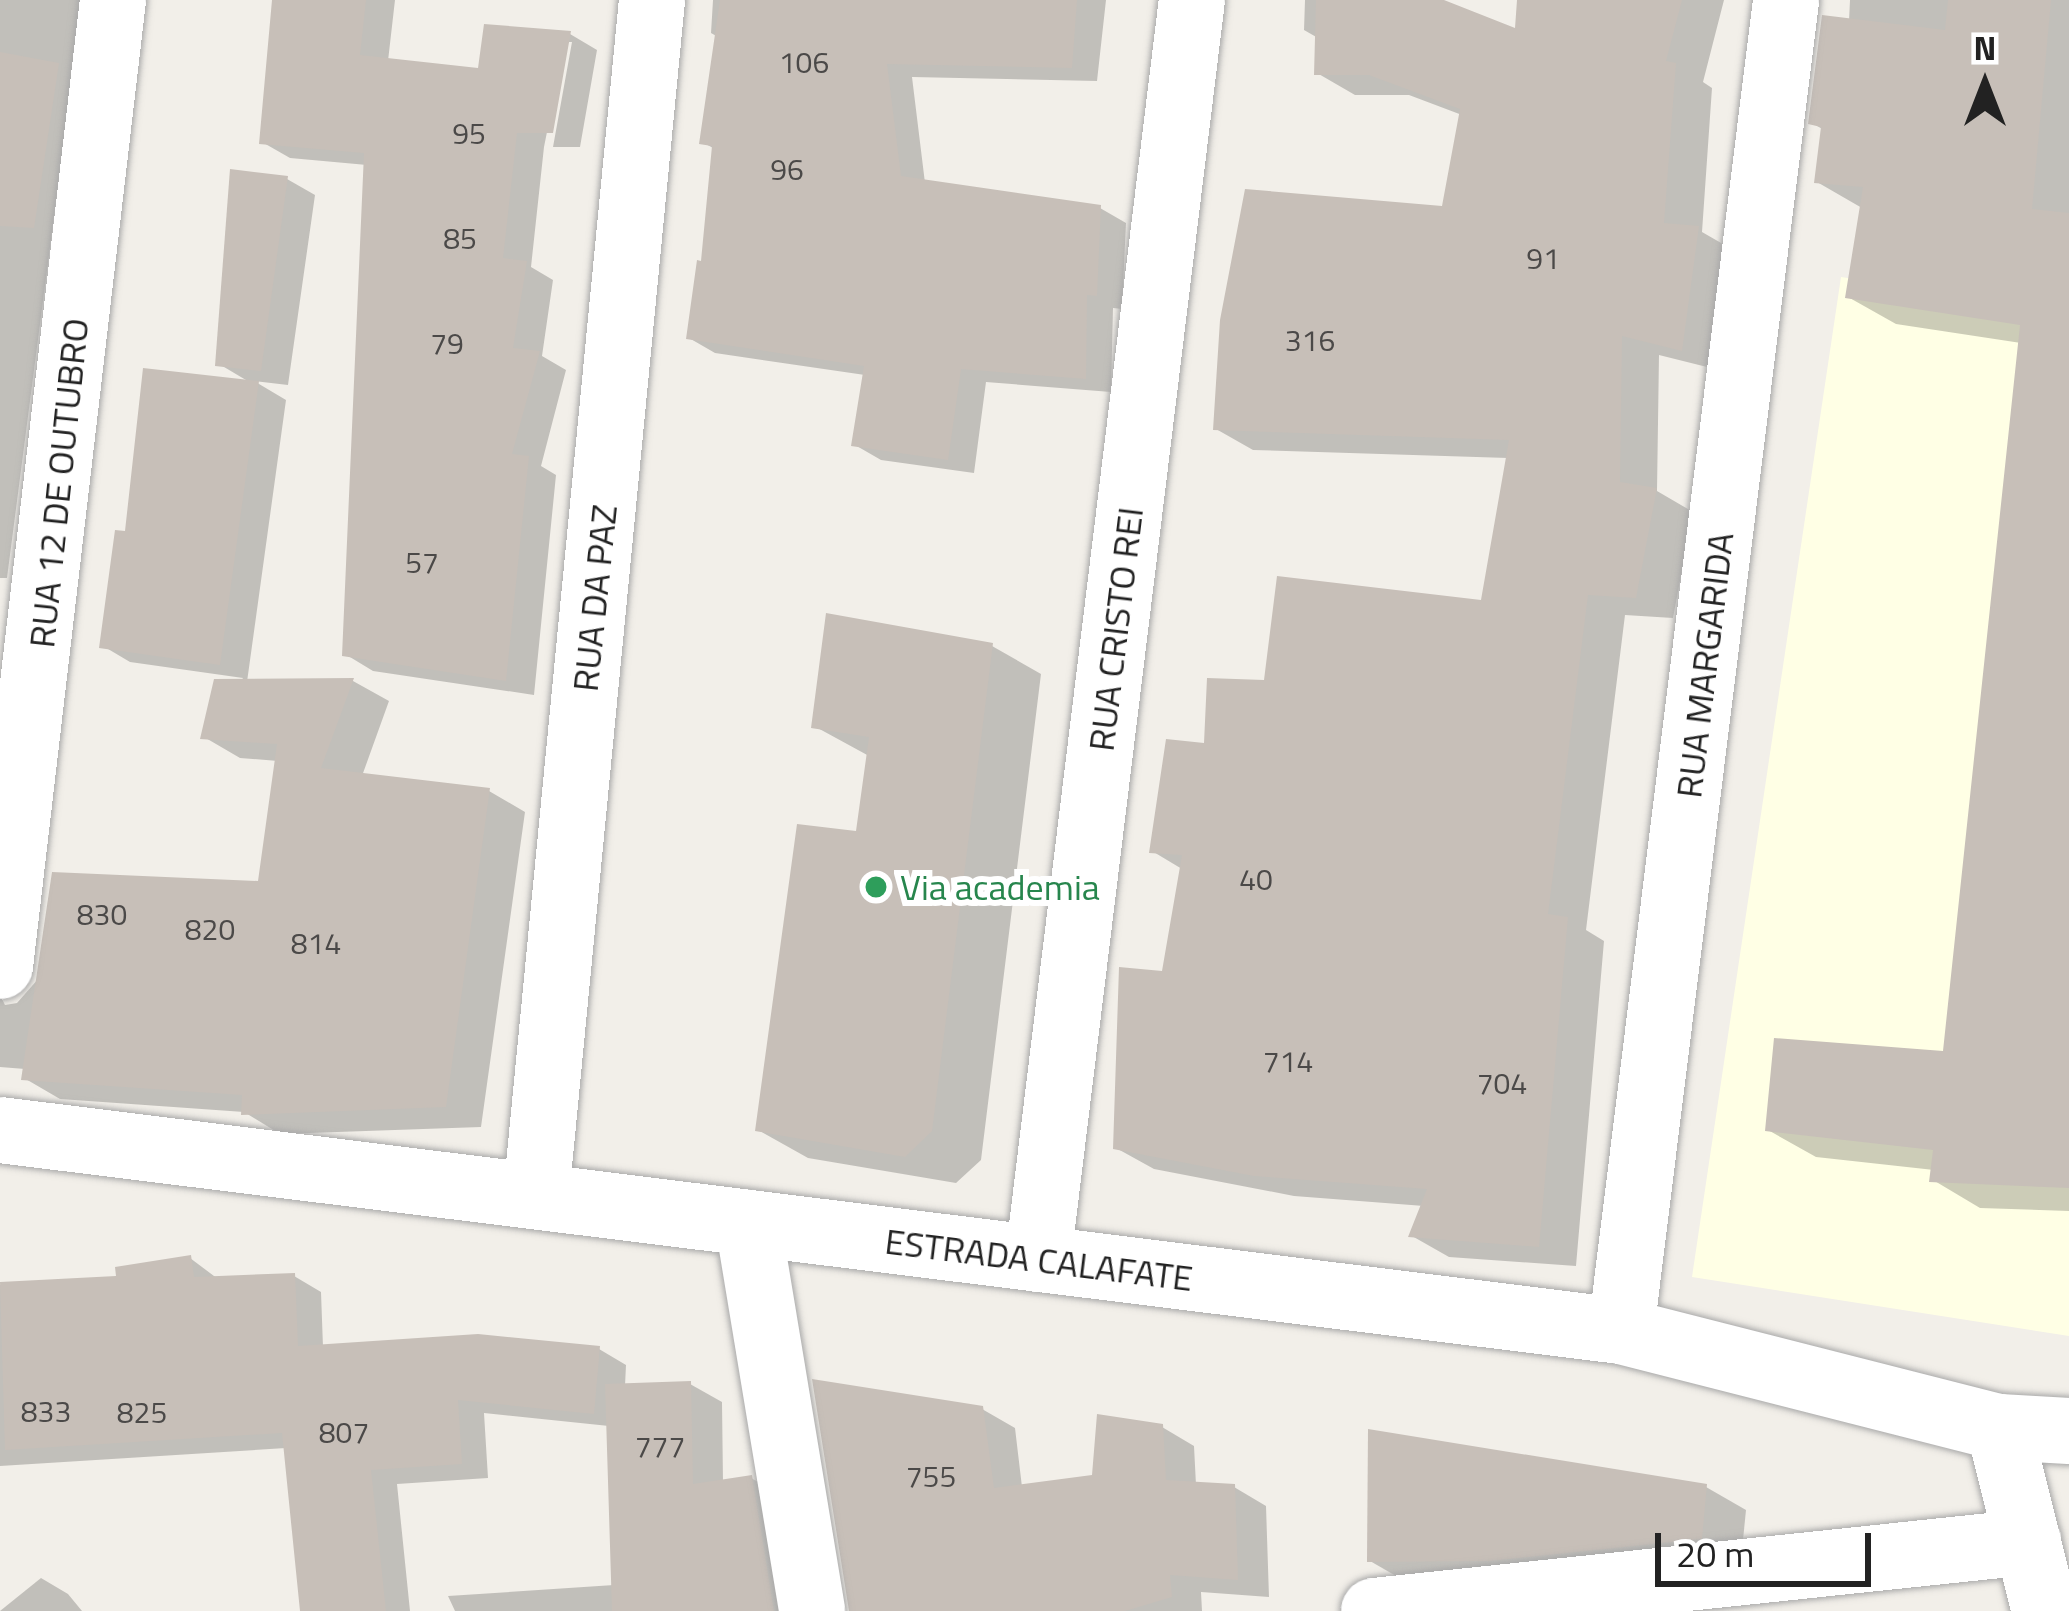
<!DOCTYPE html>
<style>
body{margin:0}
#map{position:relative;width:2069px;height:1611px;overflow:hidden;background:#f2efe9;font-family:"Titillium Web",sans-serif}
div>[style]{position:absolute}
.education>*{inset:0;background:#ffffe5}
.shadow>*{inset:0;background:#0003}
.building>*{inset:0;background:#c7bfb8}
.roads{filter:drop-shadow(0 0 3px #a9a9a9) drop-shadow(0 0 3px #a9a9a9)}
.minor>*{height:66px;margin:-33px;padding:0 33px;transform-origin:33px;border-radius:33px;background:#fff}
.tertiary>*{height:66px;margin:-33px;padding:0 33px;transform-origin:33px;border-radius:33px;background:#fff}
.dots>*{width:33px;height:33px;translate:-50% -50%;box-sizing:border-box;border:6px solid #fff;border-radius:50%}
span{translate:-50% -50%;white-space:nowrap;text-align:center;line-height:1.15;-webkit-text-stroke:12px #fff;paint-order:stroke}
.number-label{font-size:30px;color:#4b4948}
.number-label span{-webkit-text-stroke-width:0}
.street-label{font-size:36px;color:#222}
.leisure-label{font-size:36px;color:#27864d}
.left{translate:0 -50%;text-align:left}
.north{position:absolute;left:1925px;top:24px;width:120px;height:120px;-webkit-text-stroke:9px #fff;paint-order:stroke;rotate:0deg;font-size:33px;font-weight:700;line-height:48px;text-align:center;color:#222}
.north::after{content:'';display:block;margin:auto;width:42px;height:54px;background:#222;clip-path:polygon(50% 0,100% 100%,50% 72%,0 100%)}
.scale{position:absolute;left:1655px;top:1533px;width:216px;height:54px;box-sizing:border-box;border:6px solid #222;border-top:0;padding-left:15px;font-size:36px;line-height:42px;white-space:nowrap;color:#222;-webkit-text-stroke:9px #fff;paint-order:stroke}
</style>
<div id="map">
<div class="education">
<i style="clip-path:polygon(1841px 277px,2069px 310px,2069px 1336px,1692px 1277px)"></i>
</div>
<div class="shadow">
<i style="clip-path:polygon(0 0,85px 0,74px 181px,59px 178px,7px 578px,0 578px)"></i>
<i style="clip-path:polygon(276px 0,395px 0,388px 61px,481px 71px,570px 34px,597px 50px,580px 147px,553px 147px,572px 42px,565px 42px,544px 147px,531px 267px,553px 280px,542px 356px,566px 370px,541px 466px,556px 475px,534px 695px,373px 671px,345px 654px,367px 165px,290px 158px,262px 142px)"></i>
<i style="clip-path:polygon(713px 0,1106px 0,1097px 81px,912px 77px,925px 183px,1100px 208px,1126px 223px,1122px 309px,1113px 308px,1111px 392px,986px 382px,974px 473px,881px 460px,855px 445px,865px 375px,715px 353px,689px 338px,704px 264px,715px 149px,702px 142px,718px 37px,711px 33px)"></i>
<i style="clip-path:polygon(1305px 0,1435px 0,1518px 32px,1520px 0,1724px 0,1703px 82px,1712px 88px,1702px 232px,1735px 251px,1719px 370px,1659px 355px,1657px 491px,1693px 512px,1673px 618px,1625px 615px,1586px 930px,1604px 941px,1576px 1266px,1449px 1257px,1412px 1236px,1424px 1206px,1294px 1196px,1154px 1169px,1116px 1148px,1164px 974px,1182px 869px,1152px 851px,1206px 746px,1267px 684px,1484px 604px,1508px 458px,1253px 450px,1216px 429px,1444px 209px,1462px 115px,1409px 95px,1355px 95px,1317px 73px,1318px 38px,1304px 30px)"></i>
<i style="clip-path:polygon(1850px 0,2069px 0,2069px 1211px,1980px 1208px,1933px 1180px,1934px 1170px,1816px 1157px,1768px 1130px,1946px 1054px,2021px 343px,1896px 324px,1848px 297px,1862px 208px,1817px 182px,1824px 130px,1812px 123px,1849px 21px)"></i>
<i style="clip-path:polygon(287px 179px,315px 195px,288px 385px,254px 381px,286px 400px,247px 682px,353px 681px,389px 701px,362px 776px,489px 791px,525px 812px,481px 1127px,280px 1134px,244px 1112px,60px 1099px,24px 1078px,25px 1069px,0 1067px,0 995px,5px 1005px,17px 1003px,39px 978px,260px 884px,278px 761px,240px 758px,204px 737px,243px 678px,130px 662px,103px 646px,128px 535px,251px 383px,219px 364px)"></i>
<i style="clip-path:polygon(992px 646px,1041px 674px,981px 1160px,956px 1183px,808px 1158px,758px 1130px,858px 834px,869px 756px,814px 726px)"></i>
<i style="clip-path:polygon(190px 1258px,218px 1279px,294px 1276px,321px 1292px,323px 1347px,599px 1349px,626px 1365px,625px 1386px,690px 1384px,722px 1402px,723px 1482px,751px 1478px,783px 1496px,802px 1611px,455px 1611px,448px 1596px,614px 1585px,609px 1426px,484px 1413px,488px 1478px,397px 1484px,410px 1611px,303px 1611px,286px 1448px,0 1466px,0 1285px,120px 1279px)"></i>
<i style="clip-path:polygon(982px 1409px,1015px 1428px,1022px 1487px,1095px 1477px,1162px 1427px,1194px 1446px,1196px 1485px,1234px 1487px,1266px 1506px,1269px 1597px,1201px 1592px,1202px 1611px,851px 1611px)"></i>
<i style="clip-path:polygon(1706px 1487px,1746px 1510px,1741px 1560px,1410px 1584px,1370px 1561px)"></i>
<i style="clip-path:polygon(41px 1578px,68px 1594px,82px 1611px,0 1611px)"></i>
</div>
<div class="building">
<i style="clip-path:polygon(272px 0,366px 0,360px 55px,478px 68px,484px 24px,571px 31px,553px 133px,517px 133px,503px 258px,527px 261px,513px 348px,540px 351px,512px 454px,529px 456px,506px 681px,342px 656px,364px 153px,259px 144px)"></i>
<i style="clip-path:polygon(720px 0,1077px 0,1072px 68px,887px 64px,901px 176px,1101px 205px,1097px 296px,1087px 295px,1086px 379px,961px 369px,948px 460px,851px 446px,864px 366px,686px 339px,697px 260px,701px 261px,712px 146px,699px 144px)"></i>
<i style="clip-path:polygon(1316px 0,1444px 0,1515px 28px,1517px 0,1682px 0,1666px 61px,1676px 63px,1664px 223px,1699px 226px,1682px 351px,1622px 336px,1620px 482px,1657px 488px,1636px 598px,1588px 595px,1548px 914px,1568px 917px,1539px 1247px,1408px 1237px,1427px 1189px,1254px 1176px,1113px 1149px,1119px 967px,1162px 971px,1182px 855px,1149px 853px,1166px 739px,1204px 743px,1207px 678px,1264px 680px,1277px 576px,1481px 600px,1509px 440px,1213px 430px,1220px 320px,1245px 189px,1442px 206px,1460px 109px,1369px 75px,1314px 75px)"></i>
<i style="clip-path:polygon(1948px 0,2051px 0,2032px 209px,2069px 213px,2069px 1188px,1929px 1182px,1933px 1150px,1765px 1131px,1774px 1038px,1943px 1051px,2020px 325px,1845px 298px,1863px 187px,1814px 183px,1821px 127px,1808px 124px,1822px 15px,1945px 30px)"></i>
<i style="clip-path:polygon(0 52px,59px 63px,34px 228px,0 226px)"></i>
<i style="clip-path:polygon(230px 169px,288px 176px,261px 371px,215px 366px)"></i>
<i style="clip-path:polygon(143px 368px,259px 381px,220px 665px,99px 648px,115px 530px,125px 531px)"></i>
<i style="clip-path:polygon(826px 613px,993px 643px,932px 1131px,905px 1157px,755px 1131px,797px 824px,856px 831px,869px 737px,811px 728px)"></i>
<i style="clip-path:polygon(354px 678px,321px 768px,490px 788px,446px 1107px,241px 1115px,242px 1095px,21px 1080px,52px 872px,258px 881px,277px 744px,200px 739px,214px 679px)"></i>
<i style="clip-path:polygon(191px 1255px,194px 1277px,295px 1273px,298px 1346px,478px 1334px,600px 1346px,594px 1414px,458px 1400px,462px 1464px,371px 1470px,386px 1611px,300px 1611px,282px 1433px,5px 1450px,0 1282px,116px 1276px,115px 1267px)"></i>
<i style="clip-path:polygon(812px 1379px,983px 1406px,994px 1488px,1092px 1475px,1097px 1414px,1163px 1424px,1166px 1480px,1235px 1484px,1238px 1580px,1170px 1575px,1172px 1597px,1125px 1611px,849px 1611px)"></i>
<i style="clip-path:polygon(691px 1381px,693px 1484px,752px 1475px,774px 1611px,612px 1611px,605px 1384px)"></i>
<i style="clip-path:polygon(1368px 1429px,1707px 1484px,1702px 1539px,1490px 1561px,1367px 1562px)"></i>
</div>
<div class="roads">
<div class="minor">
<i style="left:0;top:966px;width:973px;rotate:-83.33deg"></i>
<i style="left:536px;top:1196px;width:1202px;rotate:-84.46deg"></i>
<i style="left:748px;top:1223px;width:393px;rotate:80.6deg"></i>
<i style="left:1038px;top:1259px;width:1268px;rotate:-83.03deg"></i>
<i style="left:1621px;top:1331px;width:1341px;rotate:-82.93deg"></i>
<i style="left:1999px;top:1427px;width:190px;rotate:76deg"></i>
<i style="left:1374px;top:1611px;width:658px;rotate:-6.02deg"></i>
</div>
<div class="tertiary">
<i style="left:0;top:1130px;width:1633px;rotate:7.07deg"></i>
<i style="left:1621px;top:1331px;width:390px;rotate:14.3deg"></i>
<i style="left:1999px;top:1427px;width:70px;rotate:3.3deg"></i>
</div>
</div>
<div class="dots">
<i style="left:876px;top:887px;background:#2e9e5b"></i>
</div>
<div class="number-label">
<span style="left:804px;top:62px">106</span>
<span style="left:469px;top:133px">95</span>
<span style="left:787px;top:169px">96</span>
<span style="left:460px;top:238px">85</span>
<span style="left:1543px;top:258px">91</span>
<span style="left:1310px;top:340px">316</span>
<span style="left:447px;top:343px">79</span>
<span style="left:422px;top:562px">57</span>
<span style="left:1256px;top:879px">40</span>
<span style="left:102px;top:914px">830</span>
<span style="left:210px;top:929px">820</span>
<span style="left:316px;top:943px">814</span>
<span style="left:1288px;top:1061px">714</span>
<span style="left:1502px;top:1083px">704</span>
<span style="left:46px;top:1411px">833</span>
<span style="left:142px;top:1412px">825</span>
<span style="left:344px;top:1432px">807</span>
<span style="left:660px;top:1446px">777</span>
<span style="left:931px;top:1476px">755</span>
</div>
<div class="street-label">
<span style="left:58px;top:483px;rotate:-84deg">RUA 12 DE OUTUBRO</span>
<span style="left:594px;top:598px;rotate:-84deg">RUA DA PAZ</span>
<span style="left:1115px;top:629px;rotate:-83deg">RUA CRISTO REI</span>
<span style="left:1704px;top:665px;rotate:-83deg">RUA MARGARIDA</span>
<span style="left:1039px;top:1259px;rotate:7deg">ESTRADA CALAFATE</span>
</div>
<div class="leisure-label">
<span class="left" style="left:900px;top:887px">Via academia</span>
</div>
<div class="north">N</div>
<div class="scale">20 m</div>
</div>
